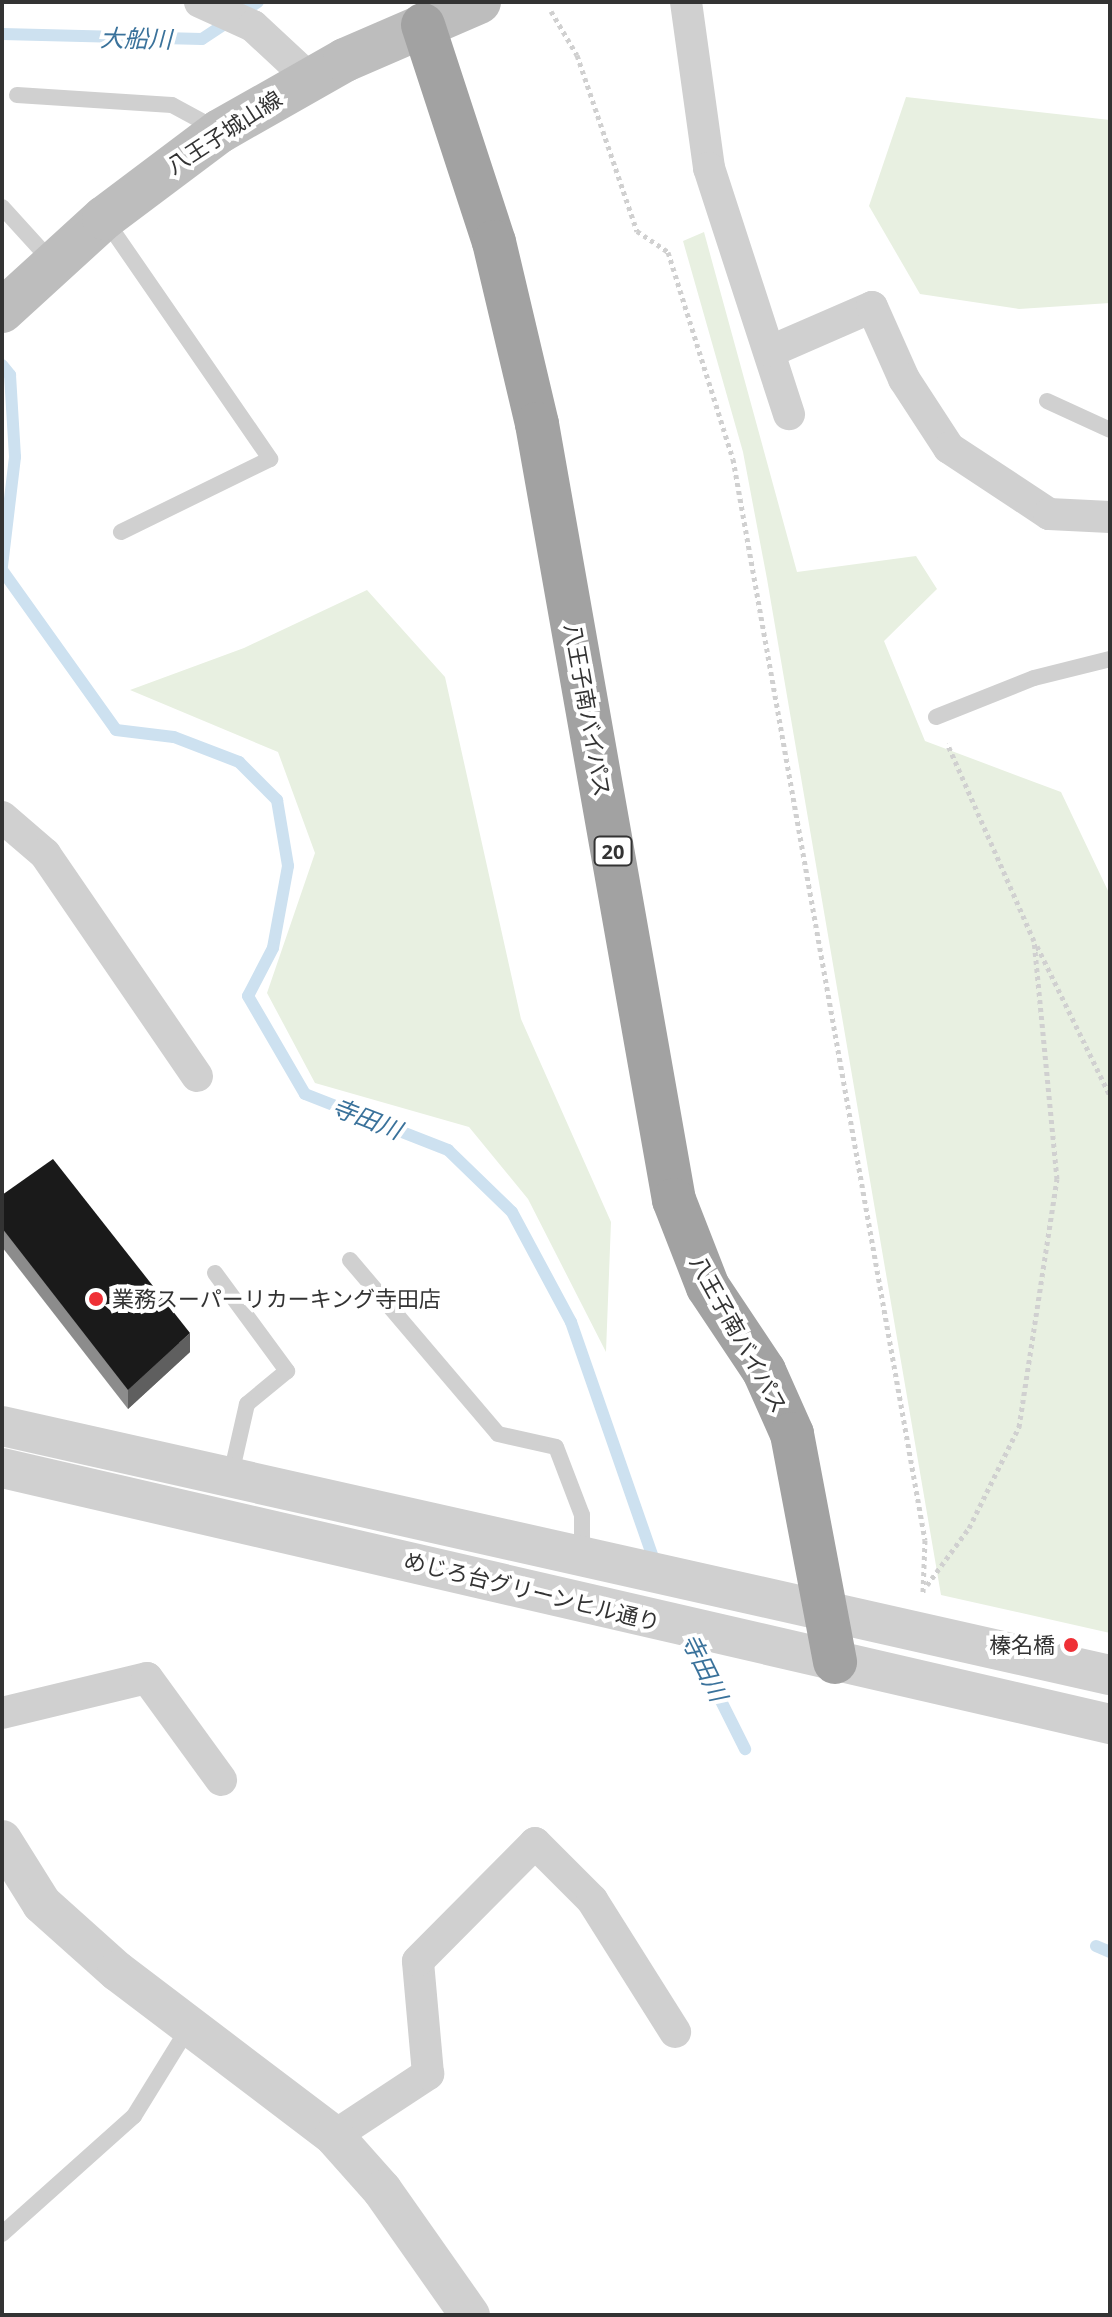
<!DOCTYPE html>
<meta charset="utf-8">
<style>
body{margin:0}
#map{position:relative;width:1112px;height:2317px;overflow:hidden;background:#fff;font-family:"Noto Sans","Noto Sans JP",sans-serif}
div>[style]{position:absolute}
.green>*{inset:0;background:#e8f0e1}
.stream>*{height:12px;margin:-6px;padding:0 6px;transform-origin:6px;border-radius:6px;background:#cde1f0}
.path>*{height:5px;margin-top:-2.5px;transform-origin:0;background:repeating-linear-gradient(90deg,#d0d0d0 0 4px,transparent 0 8px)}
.service>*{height:16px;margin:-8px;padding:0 8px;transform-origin:8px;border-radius:8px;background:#d0d0d0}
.minor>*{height:32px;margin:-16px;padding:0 16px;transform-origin:16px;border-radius:16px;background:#d0d0d0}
.tertiary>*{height:40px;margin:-20px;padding:0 20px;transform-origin:20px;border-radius:20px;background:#d0d0d0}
.secondary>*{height:44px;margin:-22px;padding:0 22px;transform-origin:22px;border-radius:22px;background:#bdbdbd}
.trunk>*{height:44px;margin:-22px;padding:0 22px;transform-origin:22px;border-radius:22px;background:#a2a2a2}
.wall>*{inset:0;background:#8c8c8c}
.shaded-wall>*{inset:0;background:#5f5f5f}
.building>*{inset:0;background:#1a1a1a}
.dots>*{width:22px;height:22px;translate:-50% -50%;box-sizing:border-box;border:4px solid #fff;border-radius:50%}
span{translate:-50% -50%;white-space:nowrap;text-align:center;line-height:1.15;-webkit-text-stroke:8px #fff;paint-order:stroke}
.shield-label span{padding:2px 6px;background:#fff;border:2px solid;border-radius:6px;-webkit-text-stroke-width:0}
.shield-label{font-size:20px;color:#333;font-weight:700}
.street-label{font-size:22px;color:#333}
.poi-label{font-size:22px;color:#333}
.left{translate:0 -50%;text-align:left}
.right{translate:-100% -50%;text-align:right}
.water-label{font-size:24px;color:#3a729b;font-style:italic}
.frame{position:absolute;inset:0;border:4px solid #333;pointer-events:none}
</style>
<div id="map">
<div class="green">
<i style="clip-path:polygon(906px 97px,1110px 120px,1110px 303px,1019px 309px,920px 294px,869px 206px)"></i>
<i style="clip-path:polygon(704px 232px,797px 572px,916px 556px,937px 589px,884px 641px,925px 741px,1061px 792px,1110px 895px,1110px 1633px,941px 1595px,767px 579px,743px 452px,683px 241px)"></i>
<i style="clip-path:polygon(367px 590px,445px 677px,521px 1019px,611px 1222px,606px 1352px,528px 1199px,469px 1127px,315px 1083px,267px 993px,315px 853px,278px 752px,130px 690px,244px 648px)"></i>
</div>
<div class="stream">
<i style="left:2px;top:34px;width:200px;rotate:1.4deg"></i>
<i style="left:202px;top:39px;width:67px;rotate:-33.5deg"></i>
<i style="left:2px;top:365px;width:13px;rotate:51deg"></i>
<i style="left:10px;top:375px;width:82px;rotate:86.5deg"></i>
<i style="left:15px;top:457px;width:110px;rotate:96.8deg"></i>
<i style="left:2px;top:570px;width:196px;rotate:54.5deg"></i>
<i style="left:116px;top:730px;width:58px;rotate:6.9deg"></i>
<i style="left:174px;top:737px;width:70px;rotate:21deg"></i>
<i style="left:239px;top:762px;width:54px;rotate:45deg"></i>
<i style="left:277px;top:800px;width:67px;rotate:80.5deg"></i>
<i style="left:288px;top:866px;width:83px;rotate:100.4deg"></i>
<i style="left:273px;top:948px;width:54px;rotate:117.5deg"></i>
<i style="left:248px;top:996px;width:113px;rotate:59.8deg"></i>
<i style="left:305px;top:1094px;width:154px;rotate:21.4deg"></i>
<i style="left:448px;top:1150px;width:89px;rotate:44.1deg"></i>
<i style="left:512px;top:1212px;width:125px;rotate:61.8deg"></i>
<i style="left:571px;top:1322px;width:258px;rotate:70.8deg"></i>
<i style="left:687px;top:1633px;width:130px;rotate:63.4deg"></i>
<i style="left:1096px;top:1946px;width:15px;rotate:23deg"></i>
</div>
<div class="path">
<i style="left:551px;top:11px;width:51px;rotate:59.4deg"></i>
<i style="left:577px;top:55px;width:186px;rotate:71.2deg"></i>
<i style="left:637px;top:231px;width:37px;rotate:34deg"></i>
<i style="left:668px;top:252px;width:217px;rotate:72.6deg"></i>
<i style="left:733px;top:459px;width:1098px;rotate:79.93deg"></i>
<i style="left:925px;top:1540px;width:53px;rotate:92.2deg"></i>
<i style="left:1037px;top:946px;width:167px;rotate:64deg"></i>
<i style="left:927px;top:1585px;width:71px;rotate:-53.6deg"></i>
<i style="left:969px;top:1528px;width:113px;rotate:-63.7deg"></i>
<i style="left:1019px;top:1427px;width:251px;rotate:-81.3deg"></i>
<i style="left:1057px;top:1179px;width:239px;rotate:-95.5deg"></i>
<i style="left:1034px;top:941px;width:216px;rotate:-113.7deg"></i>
</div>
<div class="service">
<i style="left:17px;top:95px;width:155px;rotate:3.7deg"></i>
<i style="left:172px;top:105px;width:52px;rotate:28.5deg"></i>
<i style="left:2px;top:207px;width:74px;rotate:47.7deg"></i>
<i style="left:104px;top:218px;width:293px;rotate:55.4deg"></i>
<i style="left:270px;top:459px;width:166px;rotate:153.9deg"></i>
<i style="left:1047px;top:401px;width:69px;rotate:24.7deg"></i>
<i style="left:936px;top:717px;width:105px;rotate:-21.7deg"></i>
<i style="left:1034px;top:678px;width:78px;rotate:-14deg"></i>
<i style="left:350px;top:1260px;width:228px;rotate:49.6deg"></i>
<i style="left:498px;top:1434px;width:59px;rotate:12.6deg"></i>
<i style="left:556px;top:1447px;width:73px;rotate:69.1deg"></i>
<i style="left:582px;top:1515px;width:36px;rotate:90deg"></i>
<i style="left:215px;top:1273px;width:122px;rotate:53.7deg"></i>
<i style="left:287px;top:1371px;width:52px;rotate:140.5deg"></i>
<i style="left:247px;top:1404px;width:77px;rotate:102.8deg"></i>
<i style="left:2px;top:2234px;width:177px;rotate:-41.8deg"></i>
<i style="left:134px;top:2116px;width:105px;rotate:-58.3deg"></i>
</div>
<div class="minor">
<i style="left:200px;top:2px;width:58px;rotate:24.4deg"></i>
<i style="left:253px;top:26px;width:76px;rotate:42.9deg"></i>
<i style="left:686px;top:2px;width:168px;rotate:82.1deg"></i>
<i style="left:709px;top:168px;width:259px;rotate:72deg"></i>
<i style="left:771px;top:351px;width:110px;rotate:-23.5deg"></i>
<i style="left:872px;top:307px;width:79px;rotate:66deg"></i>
<i style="left:904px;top:379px;width:82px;rotate:56.9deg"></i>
<i style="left:949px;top:448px;width:120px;rotate:33.4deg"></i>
<i style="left:1049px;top:514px;width:61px;rotate:2.8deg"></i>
<i style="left:2px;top:817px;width:57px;rotate:40.7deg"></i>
<i style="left:45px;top:854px;width:269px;rotate:55.6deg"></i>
<i style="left:2px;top:1713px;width:149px;rotate:-13.6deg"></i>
<i style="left:147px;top:1678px;width:126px;rotate:54deg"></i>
<i style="left:334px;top:2136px;width:113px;rotate:-33.4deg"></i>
<i style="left:428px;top:2074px;width:113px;rotate:-95.1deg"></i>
<i style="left:418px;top:1961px;width:166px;rotate:-45.2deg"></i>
<i style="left:535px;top:1843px;width:81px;rotate:45deg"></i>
<i style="left:592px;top:1900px;width:156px;rotate:57.8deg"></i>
</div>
<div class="tertiary">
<i style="left:2px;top:1426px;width:1136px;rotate:12.67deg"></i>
<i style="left:2px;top:1468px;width:1137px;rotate:13.01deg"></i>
<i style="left:2px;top:1840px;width:75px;rotate:58deg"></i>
<i style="left:42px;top:1904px;width:101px;rotate:41.8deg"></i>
<i style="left:117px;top:1971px;width:273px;rotate:37.2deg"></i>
<i style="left:334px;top:2136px;width:72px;rotate:48.4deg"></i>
<i style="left:382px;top:2190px;width:153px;rotate:54.9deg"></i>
</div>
<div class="secondary">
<i style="left:2px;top:311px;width:138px;rotate:-42.4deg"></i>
<i style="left:104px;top:218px;width:145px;rotate:-36.9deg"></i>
<i style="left:220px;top:131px;width:144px;rotate:-29.6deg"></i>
<i style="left:345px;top:60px;width:146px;rotate:-23.4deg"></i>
</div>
<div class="trunk">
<i style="left:423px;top:25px;width:228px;rotate:71.9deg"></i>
<i style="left:494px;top:242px;width:187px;rotate:76.7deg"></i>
<i style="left:537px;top:424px;width:788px;rotate:79.99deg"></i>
<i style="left:674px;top:1200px;width:93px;rotate:68.7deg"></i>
<i style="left:708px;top:1287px;width:101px;rotate:56.3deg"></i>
<i style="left:764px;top:1371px;width:69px;rotate:66deg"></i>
<i style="left:792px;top:1434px;width:232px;rotate:79.3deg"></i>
</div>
<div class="wall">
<i style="clip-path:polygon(2px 1195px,190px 1352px,128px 1409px,2px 1247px)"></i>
</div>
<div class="shaded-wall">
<i style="clip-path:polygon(190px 1333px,190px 1352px,128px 1409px,128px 1390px)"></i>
</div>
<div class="building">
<i style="clip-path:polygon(53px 1159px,190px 1333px,128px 1390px,2px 1228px,2px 1195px)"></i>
</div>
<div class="dots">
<i style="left:96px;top:1299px;background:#ef3036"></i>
<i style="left:1071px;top:1645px;background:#ef3036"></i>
</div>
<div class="shield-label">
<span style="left:613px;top:851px">20</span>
</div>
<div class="street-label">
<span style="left:224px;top:132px;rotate:-33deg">八王子城山線</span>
<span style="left:588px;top:710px;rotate:80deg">八王子南バイパス</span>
<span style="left:739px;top:1334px;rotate:61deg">八王子南バイパス</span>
<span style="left:532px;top:1591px;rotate:14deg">めじろ台グリーンヒル通り</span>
</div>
<div class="poi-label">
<span class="left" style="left:112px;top:1299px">業務スーパーリカーキング寺田店</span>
<span class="right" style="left:1055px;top:1645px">榛名橋</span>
</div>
<div class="water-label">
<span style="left:136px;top:38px;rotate:1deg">大船川</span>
<span style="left:367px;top:1118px;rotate:21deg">寺田川</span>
<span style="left:705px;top:1667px;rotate:64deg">寺田川</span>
</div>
<div class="frame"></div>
</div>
